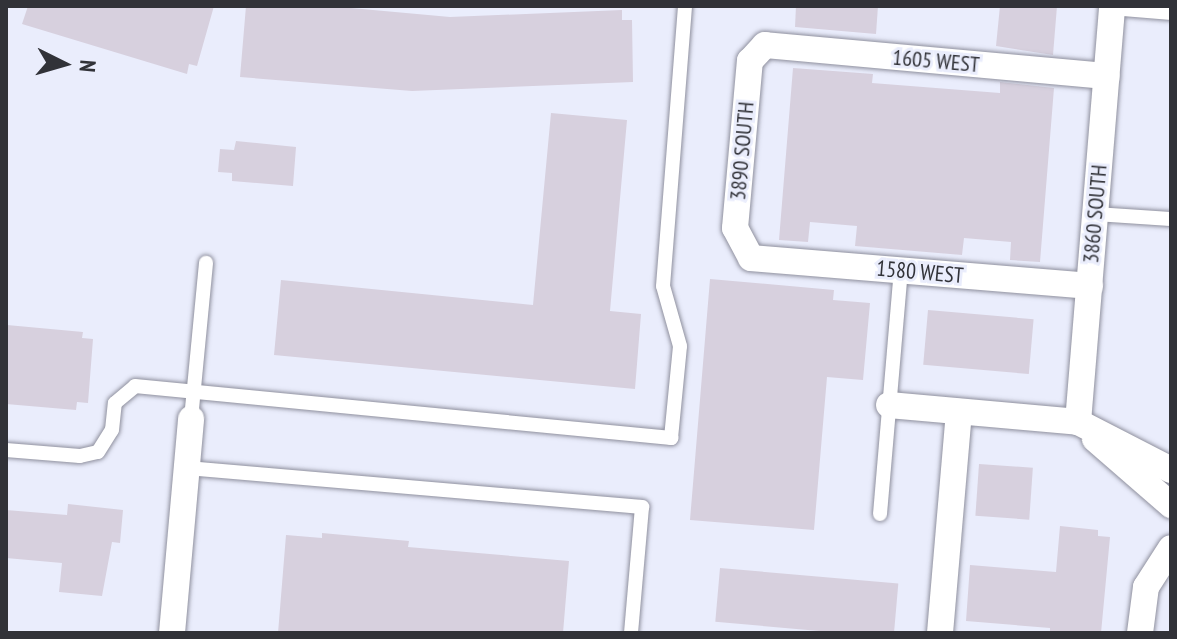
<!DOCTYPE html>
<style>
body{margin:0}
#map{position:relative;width:1177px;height:639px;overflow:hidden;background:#eaedfc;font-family:"PT Sans Narrow",sans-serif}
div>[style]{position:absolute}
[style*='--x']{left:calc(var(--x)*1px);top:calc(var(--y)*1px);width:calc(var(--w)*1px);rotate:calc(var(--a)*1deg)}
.building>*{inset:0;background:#d7d0de;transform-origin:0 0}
.roads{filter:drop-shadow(0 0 2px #8f909e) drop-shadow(0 0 2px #8f909e)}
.lane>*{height:14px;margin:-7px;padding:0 7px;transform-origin:7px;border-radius:7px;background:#fff}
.street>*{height:26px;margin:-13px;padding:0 13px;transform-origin:13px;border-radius:13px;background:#fff}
span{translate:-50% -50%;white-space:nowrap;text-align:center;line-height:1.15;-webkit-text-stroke:6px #eaedfc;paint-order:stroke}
.street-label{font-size:22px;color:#313238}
.frame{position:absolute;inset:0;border:8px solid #313238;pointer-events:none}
.north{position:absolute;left:24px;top:24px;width:80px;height:80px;-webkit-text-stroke:6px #eaedfc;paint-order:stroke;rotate:95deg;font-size:22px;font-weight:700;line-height:32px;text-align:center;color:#313238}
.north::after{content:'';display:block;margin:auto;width:28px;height:36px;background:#313238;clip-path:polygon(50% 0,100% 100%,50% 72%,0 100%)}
</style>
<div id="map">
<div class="building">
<i style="clip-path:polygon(28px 6px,214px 6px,197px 66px,189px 64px,187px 74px,22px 24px)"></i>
<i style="clip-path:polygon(246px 6px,329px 6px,450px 17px,622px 10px,622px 20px,632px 20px,633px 82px,412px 91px,240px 77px)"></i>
<i style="clip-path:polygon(796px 6px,878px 6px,876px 34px,795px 27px)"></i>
<i style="clip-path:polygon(1000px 6px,1057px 6px,1053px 55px,996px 46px)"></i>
<i style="clip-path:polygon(793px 68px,873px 74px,872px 83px,1000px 93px,1000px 82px,1054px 88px,1040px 262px,1010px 260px,1011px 242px,964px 238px,962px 255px,855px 246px,857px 226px,810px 222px,808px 242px,779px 240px)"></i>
<i style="clip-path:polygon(551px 113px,627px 120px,610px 311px,641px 314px,635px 389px,274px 355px,281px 280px,533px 305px)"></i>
<i style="clip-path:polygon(236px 141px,296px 147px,293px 186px,232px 181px,232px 173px,218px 172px,220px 149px,234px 150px)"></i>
<i style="clip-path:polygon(710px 279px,834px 290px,833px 300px,870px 303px,863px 380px,827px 377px,814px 530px,690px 520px)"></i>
<i style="left:928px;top:310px;width:106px;height:55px;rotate:5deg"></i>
<i style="clip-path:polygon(7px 325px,83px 332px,82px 338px,93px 339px,88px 403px,77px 402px,76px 410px,6px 404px)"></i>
<i style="left:979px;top:464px;width:54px;height:52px;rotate:4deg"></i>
<i style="clip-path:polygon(68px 504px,123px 510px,120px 543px,112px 542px,102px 596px,59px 592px,62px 563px,6px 558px,6px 510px,67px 515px)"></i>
<i style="clip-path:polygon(1060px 526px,1098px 530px,1098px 536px,1110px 537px,1101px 633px,1050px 633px,1050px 628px,966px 621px,970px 565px,1056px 572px)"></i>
<i style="clip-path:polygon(322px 533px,409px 541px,408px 547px,569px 561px,563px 633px,278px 633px,286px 535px,322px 538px)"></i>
<i style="left:720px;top:568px;width:179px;height:54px;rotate:5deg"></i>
</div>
<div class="roads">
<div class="lane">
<i style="--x:1112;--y:8;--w:59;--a:4.8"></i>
<i style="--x:1095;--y:214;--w:76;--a:3.8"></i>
<i style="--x:191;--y:419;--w:157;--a:-84.5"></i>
<i style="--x:6;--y:450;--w:74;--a:4.6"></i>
<i style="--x:80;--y:456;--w:18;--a:-13"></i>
<i style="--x:98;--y:452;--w:26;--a:-58"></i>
<i style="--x:112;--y:430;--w:27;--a:-84"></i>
<i style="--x:115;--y:403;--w:26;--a:-40"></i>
<i style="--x:135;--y:386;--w:539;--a:5.54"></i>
<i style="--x:671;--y:438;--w:92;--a:-84.4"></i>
<i style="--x:680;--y:346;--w:62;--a:-105.8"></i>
<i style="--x:663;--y:286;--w:281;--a:-85.5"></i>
<i style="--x:187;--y:468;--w:457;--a:4.9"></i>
<i style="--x:642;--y:507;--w:126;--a:95"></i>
<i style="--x:880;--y:514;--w:245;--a:-85.1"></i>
</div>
<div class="street">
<i style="--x:1090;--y:286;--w:340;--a:-175.3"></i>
<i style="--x:751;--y:258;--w:34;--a:-118"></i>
<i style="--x:735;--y:228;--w:168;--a:-84.9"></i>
<i style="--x:750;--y:61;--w:22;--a:-47"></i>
<i style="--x:765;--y:45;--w:343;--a:5.2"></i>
<i style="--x:889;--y:405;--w:190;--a:5.1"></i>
<i style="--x:1078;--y:422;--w:105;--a:27.3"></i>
<i style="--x:1078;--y:422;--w:417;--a:-85.3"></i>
<i style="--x:1095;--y:439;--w:101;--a:41"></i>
<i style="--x:172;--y:633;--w:215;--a:-84.9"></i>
<i style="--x:940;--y:633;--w:222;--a:-85.1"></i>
<i style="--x:1140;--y:633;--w:46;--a:-82.6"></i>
<i style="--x:1146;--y:587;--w:46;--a:-57.3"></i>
</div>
</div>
<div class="street-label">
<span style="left:936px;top:61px;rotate:5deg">1605 WEST</span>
<span style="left:742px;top:151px;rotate:-85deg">3890 SOUTH</span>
<span style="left:1095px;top:214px;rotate:-85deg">3860 SOUTH</span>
<span style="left:920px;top:272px;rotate:5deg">1580 WEST</span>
</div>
<div class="frame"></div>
<div class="north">N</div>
</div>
